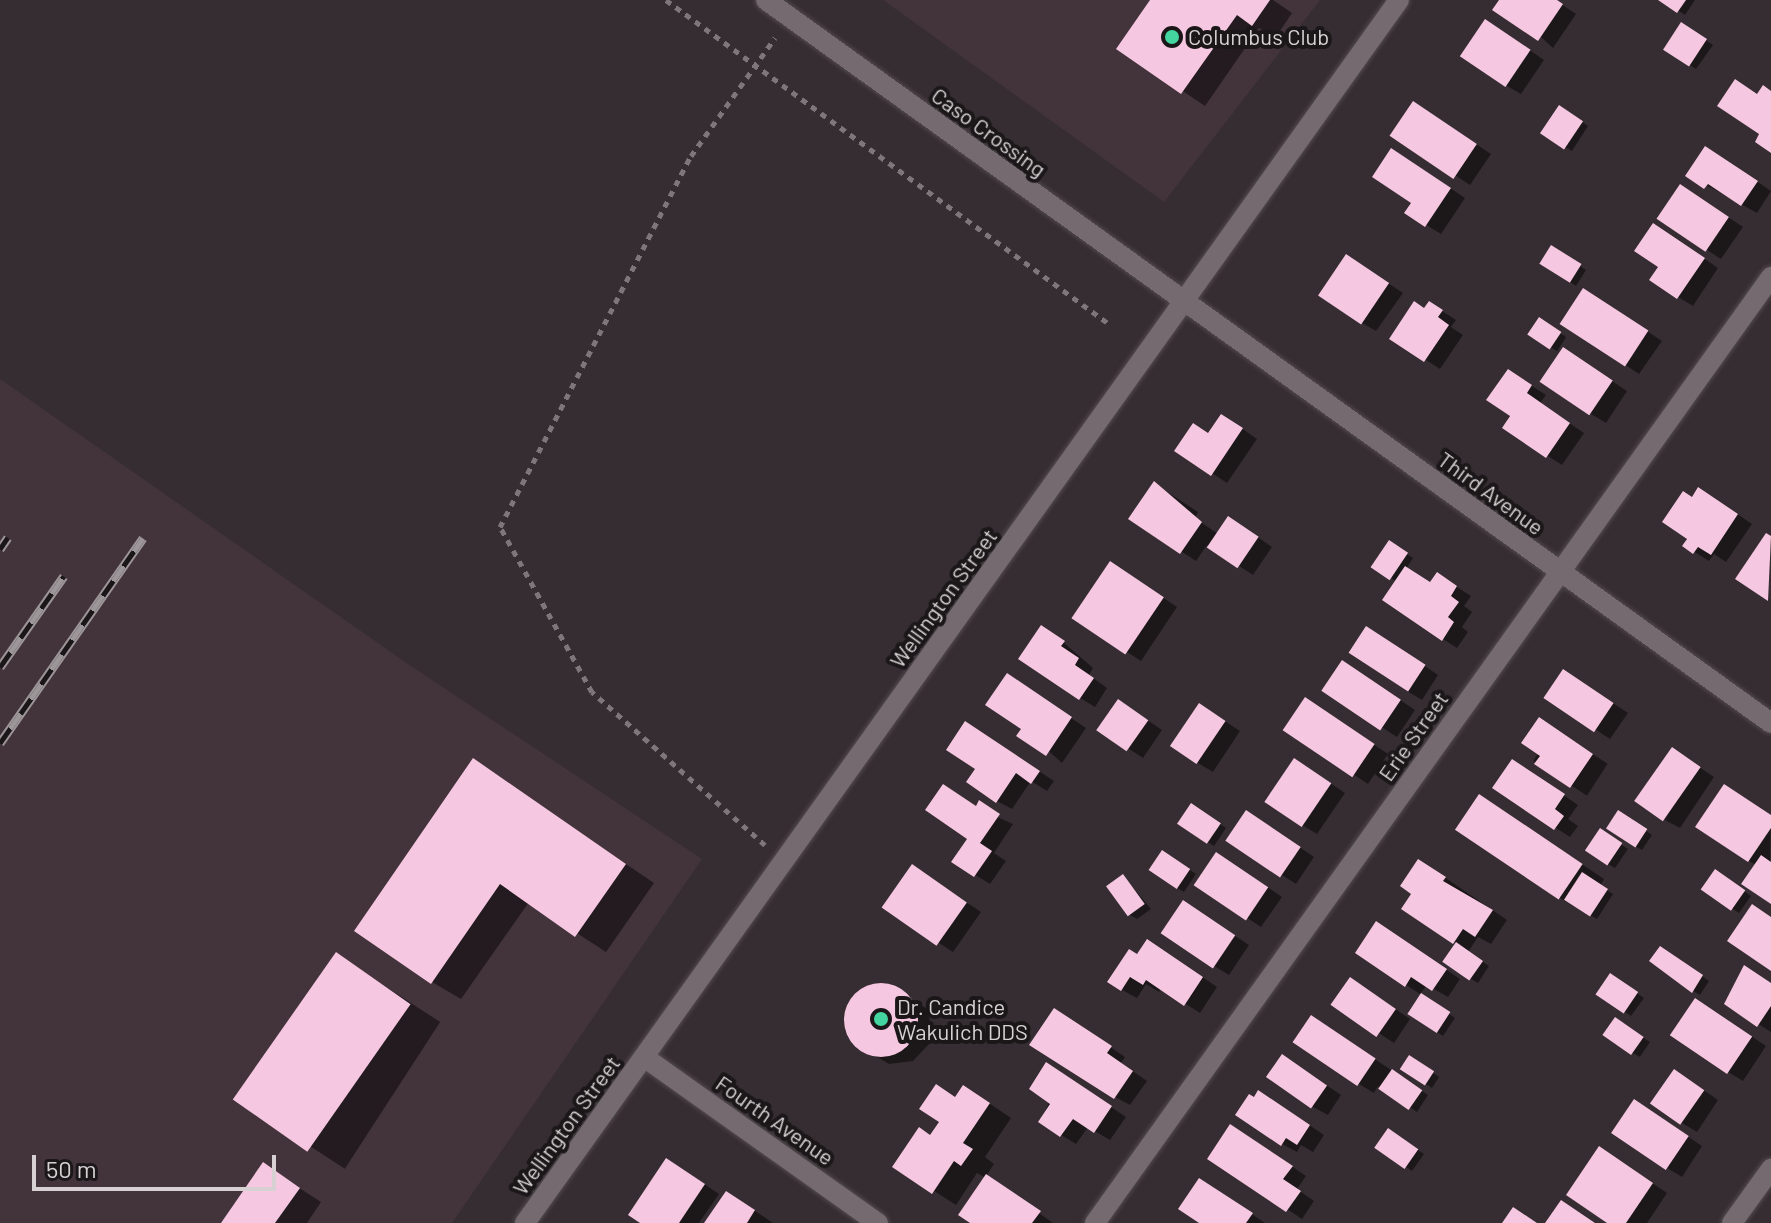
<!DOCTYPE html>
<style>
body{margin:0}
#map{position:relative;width:1771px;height:1223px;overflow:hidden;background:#362d32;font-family:Barlow,sans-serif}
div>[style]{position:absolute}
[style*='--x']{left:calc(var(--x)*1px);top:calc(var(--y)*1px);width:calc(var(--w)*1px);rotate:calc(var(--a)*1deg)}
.built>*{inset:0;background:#43343c}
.shadow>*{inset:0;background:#0007;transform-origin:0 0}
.building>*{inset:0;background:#f5c7e0;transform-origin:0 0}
.round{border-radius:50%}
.path>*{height:5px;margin-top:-2.5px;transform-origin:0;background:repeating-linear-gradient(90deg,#7e767a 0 6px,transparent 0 12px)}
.roads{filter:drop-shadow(0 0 2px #514a4e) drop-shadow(0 0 2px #514a4e)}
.minor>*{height:20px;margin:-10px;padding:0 10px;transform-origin:10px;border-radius:10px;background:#746a6f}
.rail>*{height:9px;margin-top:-4.5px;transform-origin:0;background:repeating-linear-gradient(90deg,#1b1719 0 18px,#9d9699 0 36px);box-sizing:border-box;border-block:2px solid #9d9699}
.dots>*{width:22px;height:22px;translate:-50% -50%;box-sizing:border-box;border:4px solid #1b1719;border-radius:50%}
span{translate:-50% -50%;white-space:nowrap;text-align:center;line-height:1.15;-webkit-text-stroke:8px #1b1719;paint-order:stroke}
.poi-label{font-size:22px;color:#d7d1d4}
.left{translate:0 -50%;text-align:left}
.street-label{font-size:22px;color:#d7d1d4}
.scale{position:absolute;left:32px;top:1155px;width:244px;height:36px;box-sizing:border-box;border:4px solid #d7d1d4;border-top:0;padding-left:10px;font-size:24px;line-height:28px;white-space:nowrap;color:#d7d1d4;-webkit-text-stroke:6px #1b1719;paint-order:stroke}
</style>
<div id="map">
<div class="built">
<i style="clip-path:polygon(883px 0,1320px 0,1164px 202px)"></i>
<i style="clip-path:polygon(0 379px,408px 664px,702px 859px,452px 1223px,0 1223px)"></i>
</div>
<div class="shadow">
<i style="clip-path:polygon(1152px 0,1273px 0,1292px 13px,1276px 37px,1259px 28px,1205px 106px,1119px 48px)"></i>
<i style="clip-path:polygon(1501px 0,1555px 0,1576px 14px,1553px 48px)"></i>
<i style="clip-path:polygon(1662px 0,1695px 0,1685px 15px)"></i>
<i style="clip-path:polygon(1689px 29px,1713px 45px,1696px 69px,1665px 49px)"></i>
<i style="clip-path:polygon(1500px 30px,1544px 60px,1521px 94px,1507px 86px)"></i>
<i style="clip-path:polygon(1567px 111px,1588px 126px,1572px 151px,1565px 147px)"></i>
<i style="clip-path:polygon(1428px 112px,1491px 154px,1470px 185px,1392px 134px)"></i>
<i style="clip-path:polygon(1721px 157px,1771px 191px,1757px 213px,1688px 175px)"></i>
<i style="clip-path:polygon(1407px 159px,1465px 198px,1441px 234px,1407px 213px,1414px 203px)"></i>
<i style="clip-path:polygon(1695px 195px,1743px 227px,1721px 259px,1659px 219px)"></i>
<i style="clip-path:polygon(1668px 234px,1718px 268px,1693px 306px,1678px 297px)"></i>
<i style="clip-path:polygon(1559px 251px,1586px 270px,1576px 286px,1541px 263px)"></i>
<i style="clip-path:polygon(1361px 265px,1403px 293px,1376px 331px,1362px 323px)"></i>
<i style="clip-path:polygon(1599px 299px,1662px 341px,1639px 374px,1562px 323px)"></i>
<i style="clip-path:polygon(1430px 303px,1456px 320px,1451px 327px,1463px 335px,1440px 369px,1392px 338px)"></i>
<i style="left:1539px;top:320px;width:32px;height:17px;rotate:32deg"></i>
<i style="clip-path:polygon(1579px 359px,1627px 391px,1606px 423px,1591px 414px)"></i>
<i style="clip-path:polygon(1523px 380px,1546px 395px,1540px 403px,1584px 433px,1562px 465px,1504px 428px)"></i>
<i style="clip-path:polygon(1237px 425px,1257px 439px,1227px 483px,1177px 450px)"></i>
<i style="clip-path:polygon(1155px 484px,1198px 512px,1195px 518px,1218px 534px,1243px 527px,1272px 547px,1253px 575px,1207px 545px,1196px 561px,1131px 519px)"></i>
<i style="clip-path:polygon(1714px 498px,1752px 524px,1726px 562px,1714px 554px,1709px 561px,1685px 546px,1693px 499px)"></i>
<i style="clip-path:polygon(1767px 535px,1771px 538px,1767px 598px)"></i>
<i style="clip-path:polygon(1390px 543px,1413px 558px,1406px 569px,1431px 584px,1452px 584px,1471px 596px,1464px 606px,1472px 612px,1462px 627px,1468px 632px,1457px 648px,1443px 639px,1397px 582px,1374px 567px)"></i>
<i style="clip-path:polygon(1125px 572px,1177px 607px,1141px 661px,1074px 618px)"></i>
<i style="clip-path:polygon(1056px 636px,1093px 668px,1089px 675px,1107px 688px,1095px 707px,1080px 698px)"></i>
<i style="clip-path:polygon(1382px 637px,1438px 675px,1422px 700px,1407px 691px)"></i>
<i style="clip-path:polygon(1357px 671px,1415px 710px,1397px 737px,1324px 690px)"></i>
<i style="clip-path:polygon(1578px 680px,1628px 713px,1610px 739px,1546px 697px)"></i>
<i style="clip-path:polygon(1022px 685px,1086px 728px,1062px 763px,1023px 728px)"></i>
<i style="clip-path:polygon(1320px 708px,1388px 754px,1368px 784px,1285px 729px)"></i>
<i style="clip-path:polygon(1134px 711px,1162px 730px,1143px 758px,1100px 730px)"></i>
<i style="clip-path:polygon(1214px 714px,1240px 731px,1213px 772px,1198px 763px)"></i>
<i style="left:1554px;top:729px;width:64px;height:38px;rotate:33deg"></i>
<i style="clip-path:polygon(980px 732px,1054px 781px,1047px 791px,1031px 781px,1012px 809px,997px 801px,978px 769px)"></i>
<i style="clip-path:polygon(1687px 759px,1714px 777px,1680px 828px,1665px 820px)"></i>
<i style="clip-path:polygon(474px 761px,654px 883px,606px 952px,529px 902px,461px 999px,432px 982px)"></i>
<i style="clip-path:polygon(1309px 769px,1345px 793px,1317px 834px,1302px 825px)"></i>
<i style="clip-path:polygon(1527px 770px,1578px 805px,1568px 819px,1578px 826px,1570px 837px,1494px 788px)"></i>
<i style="clip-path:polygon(977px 808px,1013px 824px,994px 853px,1006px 861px,990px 884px,954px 862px,970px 838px)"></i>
<i style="clip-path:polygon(1198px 809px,1226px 828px,1214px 846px,1179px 823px)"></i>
<i style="clip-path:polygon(1502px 810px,1604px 879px,1600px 886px,1613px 894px,1597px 919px,1560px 898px)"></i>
<i style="clip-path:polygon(1771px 816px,1770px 860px,1771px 901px,1756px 865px,1749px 861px)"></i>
<i style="clip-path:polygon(1626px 817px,1652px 835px,1642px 850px,1635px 846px)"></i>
<i style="clip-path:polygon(1261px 821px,1314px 857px,1296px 884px,1228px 840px)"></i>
<i style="clip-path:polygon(1607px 835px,1628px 849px,1615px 868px,1608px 864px)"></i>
<i style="clip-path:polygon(1169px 856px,1196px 874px,1184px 892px,1177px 888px)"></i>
<i style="clip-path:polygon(1232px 863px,1282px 897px,1261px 927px,1197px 885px)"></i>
<i style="clip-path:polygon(1434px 870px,1507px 920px,1491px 944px,1478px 937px,1468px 952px,1489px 966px,1478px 983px,1471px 979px,1458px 944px,1404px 908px)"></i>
<i style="clip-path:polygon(927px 876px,981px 912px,953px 952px,885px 908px)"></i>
<i style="clip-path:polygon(1123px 876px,1151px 909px,1137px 919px,1130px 915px)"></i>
<i style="clip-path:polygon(1722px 876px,1751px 896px,1739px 913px,1704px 890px)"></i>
<i style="clip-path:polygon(1199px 912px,1249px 945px,1229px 975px,1214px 966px)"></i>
<i style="clip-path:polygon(1392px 933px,1460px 979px,1448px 997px,1427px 985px,1420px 994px,1406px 985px)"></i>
<i style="clip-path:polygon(1163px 950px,1217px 987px,1200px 1013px,1161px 988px,1159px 992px,1146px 984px,1137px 998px,1122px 990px,1138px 956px)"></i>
<i style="clip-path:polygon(1667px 952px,1709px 981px,1700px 995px,1693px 991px)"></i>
<i style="left:337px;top:955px;width:123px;height:175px;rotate:33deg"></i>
<i style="clip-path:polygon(1618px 980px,1644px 998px,1631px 1016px,1625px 1012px)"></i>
<i style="clip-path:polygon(1771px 984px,1771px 1032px,1727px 1004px)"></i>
<i style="clip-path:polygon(889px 985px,926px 1008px,933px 1031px,930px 1043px,913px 1061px,889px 1064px,852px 1041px,845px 1017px,848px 1006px,865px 988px)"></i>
<i style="clip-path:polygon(1365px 988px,1410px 1019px,1394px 1043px,1334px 1004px)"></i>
<i style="clip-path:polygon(1429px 1000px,1455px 1018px,1443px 1036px,1437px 1032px)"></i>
<i style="clip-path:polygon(1711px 1009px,1766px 1046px,1743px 1081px,1728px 1072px)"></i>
<i style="clip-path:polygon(1069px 1019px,1125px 1057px,1121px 1063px,1147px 1081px,1130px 1105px,1115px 1097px)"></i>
<i style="clip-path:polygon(1622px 1024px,1650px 1042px,1640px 1057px,1633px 1053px)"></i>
<i style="clip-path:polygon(1326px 1026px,1428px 1095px,1417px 1112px,1378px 1086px,1374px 1093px,1359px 1084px)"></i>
<i style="clip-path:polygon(1417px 1062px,1439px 1077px,1432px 1088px,1403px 1068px)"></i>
<i style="clip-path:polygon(1297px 1065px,1341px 1095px,1328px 1115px,1313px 1107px)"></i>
<i style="clip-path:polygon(1062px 1074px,1126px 1117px,1110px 1140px,1088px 1127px,1076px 1144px,1040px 1122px)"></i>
<i style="clip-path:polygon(1689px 1080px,1718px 1100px,1697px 1132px,1682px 1123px)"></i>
<i style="clip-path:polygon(957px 1099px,986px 1101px,1011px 1118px,985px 1157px,994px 1164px,986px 1176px,1053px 1223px,973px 1223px,986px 1178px,977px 1173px,956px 1205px,895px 1166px,931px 1136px)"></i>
<i style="clip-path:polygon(1274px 1101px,1324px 1135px,1313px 1152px,1301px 1145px,1297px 1152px,1282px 1144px)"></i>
<i style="clip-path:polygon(1649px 1111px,1702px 1146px,1682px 1177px,1667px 1168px)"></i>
<i style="clip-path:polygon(1246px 1135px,1306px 1176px,1297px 1189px,1314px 1201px,1302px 1219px,1210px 1158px)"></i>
<i style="clip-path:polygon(1395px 1135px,1424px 1154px,1412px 1171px,1406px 1167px)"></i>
<i style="clip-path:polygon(1615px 1158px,1667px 1193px,1647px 1223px,1611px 1223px)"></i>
<i style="clip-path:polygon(264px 1165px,321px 1202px,307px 1223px,223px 1223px)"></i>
<i style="clip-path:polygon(682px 1169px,719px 1194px,699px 1223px,644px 1223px)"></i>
<i style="clip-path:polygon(1215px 1189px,1265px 1223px,1203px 1223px)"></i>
<i style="clip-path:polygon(742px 1202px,773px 1223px,707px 1223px)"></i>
</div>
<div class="building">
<i style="clip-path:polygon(1150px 0,1270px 0,1252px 26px,1237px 15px,1181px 94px,1116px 49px)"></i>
<i style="clip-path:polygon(1499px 0,1557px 0,1563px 4px,1538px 41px,1492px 10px)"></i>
<i style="clip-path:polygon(1658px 0,1686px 0,1677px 13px)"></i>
<i style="left:1485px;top:19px;width:55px;height:45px;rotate:34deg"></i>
<i style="left:1681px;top:22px;width:31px;height:33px;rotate:33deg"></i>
<i style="clip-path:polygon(1735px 79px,1757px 94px,1763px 85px,1771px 91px,1771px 153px,1755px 142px,1759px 134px,1717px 106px)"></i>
<i style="left:1413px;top:101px;width:77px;height:42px;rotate:34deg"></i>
<i style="left:1559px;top:105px;width:29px;height:34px;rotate:34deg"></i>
<i style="clip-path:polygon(1705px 146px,1758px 181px,1741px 206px,1708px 184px,1704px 189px,1685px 176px)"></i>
<i style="clip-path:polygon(1391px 148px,1451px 188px,1425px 227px,1404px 213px,1411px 203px,1372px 177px)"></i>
<i style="left:1680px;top:184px;width:59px;height:42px;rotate:34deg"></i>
<i style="clip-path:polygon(1653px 223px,1705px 258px,1677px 299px,1649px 280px,1658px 267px,1634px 251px)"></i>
<i style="left:1551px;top:245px;width:36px;height:22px;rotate:32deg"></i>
<i style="left:1346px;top:254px;width:52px;height:50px;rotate:34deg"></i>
<i style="left:1583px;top:288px;width:78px;height:43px;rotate:33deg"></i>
<i style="clip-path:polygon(1414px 301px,1424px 308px,1429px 301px,1443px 310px,1438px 317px,1449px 325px,1424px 362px,1389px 339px)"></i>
<i style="left:1539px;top:317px;width:27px;height:21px;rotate:34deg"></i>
<i style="left:1563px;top:347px;width:60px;height:42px;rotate:34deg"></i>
<i style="clip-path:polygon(1508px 369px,1532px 385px,1527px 393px,1570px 423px,1546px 458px,1502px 428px,1510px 416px,1486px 400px)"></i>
<i style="clip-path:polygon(1221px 414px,1243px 428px,1211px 476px,1174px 451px,1193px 423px,1208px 433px)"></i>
<i style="clip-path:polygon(1154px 481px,1202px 522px,1180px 554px,1128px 519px)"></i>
<i style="clip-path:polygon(1698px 487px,1738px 514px,1711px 555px,1698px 547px,1693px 554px,1682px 546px,1687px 539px,1662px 522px,1683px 491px,1692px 497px)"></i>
<i style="left:1228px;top:516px;width:37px;height:38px;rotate:34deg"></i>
<i style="clip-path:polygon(1766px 533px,1771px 536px,1768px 601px,1735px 579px)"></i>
<i style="left:1389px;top:540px;width:23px;height:33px;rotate:34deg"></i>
<i style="left:1110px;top:561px;width:65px;height:69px;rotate:34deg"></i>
<i style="clip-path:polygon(1405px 566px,1430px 582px,1437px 572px,1457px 586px,1451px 596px,1459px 602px,1448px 617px,1454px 622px,1442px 641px,1382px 600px)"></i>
<i style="clip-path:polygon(1041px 625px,1065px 641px,1061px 646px,1079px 658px,1075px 665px,1094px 678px,1079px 700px,1018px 659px)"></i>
<i style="left:1366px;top:626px;width:71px;height:32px;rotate:33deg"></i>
<i style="left:1342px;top:660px;width:71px;height:37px;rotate:34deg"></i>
<i style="left:1563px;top:669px;width:61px;height:35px;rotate:34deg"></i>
<i style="clip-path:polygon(1007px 673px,1072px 717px,1046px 756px,1016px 736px,1021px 729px,985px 705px)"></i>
<i style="left:1305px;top:697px;width:84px;height:40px;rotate:34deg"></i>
<i style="left:1118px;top:699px;width:37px;height:38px;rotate:35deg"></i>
<i style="left:1199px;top:703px;width:32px;height:52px;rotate:34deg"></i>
<i style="clip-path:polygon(1539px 717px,1593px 754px,1570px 788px,1534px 764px,1540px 756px,1521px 743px)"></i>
<i style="clip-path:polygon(965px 721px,1040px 771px,1031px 784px,1016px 773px,996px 803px,966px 782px,975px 769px,946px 750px)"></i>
<i style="left:1672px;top:747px;width:35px;height:66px;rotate:35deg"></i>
<i style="clip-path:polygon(473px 758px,626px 864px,575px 937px,500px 884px,431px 984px,354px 931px)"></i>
<i style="left:1294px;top:758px;width:45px;height:53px;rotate:34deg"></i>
<i style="clip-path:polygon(1512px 759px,1565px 794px,1555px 809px,1564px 816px,1554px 830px,1492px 788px)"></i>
<i style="clip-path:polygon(943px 784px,976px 806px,979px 800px,1000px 814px,980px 843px,992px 851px,974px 877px,951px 862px,967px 839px,925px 810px)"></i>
<i style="clip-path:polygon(1724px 784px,1771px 815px,1771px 828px,1748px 862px,1695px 827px)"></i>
<i style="left:1479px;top:794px;width:125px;height:43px;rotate:34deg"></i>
<i style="left:1191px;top:803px;width:36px;height:25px;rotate:34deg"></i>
<i style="left:1246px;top:810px;width:66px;height:37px;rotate:34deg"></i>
<i style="left:1618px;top:810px;width:35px;height:22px;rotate:33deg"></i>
<i style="left:1600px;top:828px;width:27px;height:27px;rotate:34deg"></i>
<i style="left:1162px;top:850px;width:34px;height:24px;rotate:34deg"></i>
<i style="left:1216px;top:852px;width:63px;height:40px;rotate:34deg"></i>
<i style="clip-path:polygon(1761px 855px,1771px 862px,1771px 904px,1741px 884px)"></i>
<i style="clip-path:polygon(1418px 859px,1446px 877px,1443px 881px,1493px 910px,1475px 937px,1463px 929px,1453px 944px,1401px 909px,1411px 894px,1400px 886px)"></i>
<i style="left:912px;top:864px;width:67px;height:53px;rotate:35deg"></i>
<i style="left:1715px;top:869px;width:37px;height:25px;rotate:35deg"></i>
<i style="left:1582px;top:872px;width:31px;height:33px;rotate:33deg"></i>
<i style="left:1123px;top:874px;width:37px;height:21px;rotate:54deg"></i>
<i style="left:1183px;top:900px;width:63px;height:40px;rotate:34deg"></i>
<i style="clip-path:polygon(1752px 904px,1771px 917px,1771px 971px,1727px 941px)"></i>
<i style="clip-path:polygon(1376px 921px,1447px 969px,1432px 991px,1411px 977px,1405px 987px,1355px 953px)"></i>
<i style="clip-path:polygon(1147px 939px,1203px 977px,1184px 1006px,1146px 980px,1143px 985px,1130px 977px,1121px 991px,1107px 982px,1129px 949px,1137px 954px)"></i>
<i style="left:1456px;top:942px;width:33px;height:24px;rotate:35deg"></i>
<i style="clip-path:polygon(1660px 946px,1703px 975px,1692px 993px,1649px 961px)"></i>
<i style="left:336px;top:952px;width:91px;height:180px;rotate:35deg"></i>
<i style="clip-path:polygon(1744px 965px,1771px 983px,1771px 1006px,1757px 1027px,1724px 1004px)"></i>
<i style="left:1610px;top:973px;width:34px;height:26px;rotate:34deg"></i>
<i style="left:1350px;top:977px;width:56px;height:34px;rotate:35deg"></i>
<i class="round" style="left:844px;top:983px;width:74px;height:74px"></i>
<i style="left:1421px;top:993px;width:35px;height:25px;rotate:33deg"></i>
<i style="left:1695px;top:998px;width:69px;height:45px;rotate:34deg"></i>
<i style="clip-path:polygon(1054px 1008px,1112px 1046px,1107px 1053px,1133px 1071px,1114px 1099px,1029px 1045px)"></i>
<i style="left:1311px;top:1015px;width:78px;height:33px;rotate:34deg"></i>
<i style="left:1615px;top:1017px;width:35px;height:22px;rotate:35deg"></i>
<i style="left:1282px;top:1054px;width:55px;height:28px;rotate:35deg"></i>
<i style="left:1409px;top:1055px;width:30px;height:17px;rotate:33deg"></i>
<i style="clip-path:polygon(1046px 1062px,1112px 1106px,1094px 1133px,1073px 1119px,1060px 1137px,1038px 1122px,1050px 1104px,1029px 1089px)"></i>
<i style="left:1392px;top:1069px;width:37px;height:24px;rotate:35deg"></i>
<i style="left:1674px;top:1069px;width:37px;height:42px;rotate:35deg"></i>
<i style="clip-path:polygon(936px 1084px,955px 1097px,963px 1085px,990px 1103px,963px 1143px,973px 1149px,961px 1166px,954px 1161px,932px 1194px,892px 1167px,919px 1127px,930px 1135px,939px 1122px,919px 1109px)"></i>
<i style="clip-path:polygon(1258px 1090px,1310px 1125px,1297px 1145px,1286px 1138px,1281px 1146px,1235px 1115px,1249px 1094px,1254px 1097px)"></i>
<i style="left:1634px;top:1099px;width:66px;height:41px;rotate:34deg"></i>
<i style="clip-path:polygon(1230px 1124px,1293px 1166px,1283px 1179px,1301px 1191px,1286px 1212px,1207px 1159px)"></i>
<i style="left:1388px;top:1128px;width:37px;height:24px;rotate:35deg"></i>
<i style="clip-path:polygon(1599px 1146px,1653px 1183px,1626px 1223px,1607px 1223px,1566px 1195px)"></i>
<i style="clip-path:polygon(666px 1158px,705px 1184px,679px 1223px,640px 1223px,628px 1215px)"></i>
<i style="clip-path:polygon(263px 1162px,300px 1188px,275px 1223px,221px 1223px)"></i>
<i style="clip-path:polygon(986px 1174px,1041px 1211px,1032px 1223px,970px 1223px,958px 1215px)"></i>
<i style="clip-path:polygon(1199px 1178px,1253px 1213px,1246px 1223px,1199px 1223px,1178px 1209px)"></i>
<i style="clip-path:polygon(726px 1191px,755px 1210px,747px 1223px,704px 1223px)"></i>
<i style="clip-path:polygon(1561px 1200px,1595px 1223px,1545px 1223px)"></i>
<i style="clip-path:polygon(1513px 1207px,1537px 1223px,1502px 1223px)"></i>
</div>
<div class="path">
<i style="--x:666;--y:0;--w:549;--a:36.18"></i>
<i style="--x:765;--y:845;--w:231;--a:-138.5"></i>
<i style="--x:592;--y:692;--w:189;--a:-119.1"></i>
<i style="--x:500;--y:527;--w:417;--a:-62.8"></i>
<i style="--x:691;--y:156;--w:145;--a:-54.6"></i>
</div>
<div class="roads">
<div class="minor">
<i style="--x:766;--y:0;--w:1238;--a:35.73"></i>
<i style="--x:644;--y:1057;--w:287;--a:35.4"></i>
<i style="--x:525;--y:1223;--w:1503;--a:-54.45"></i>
<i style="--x:1095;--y:1223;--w:1163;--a:-54.45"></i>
<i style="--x:1732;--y:1223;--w:67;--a:-54.2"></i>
</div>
</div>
<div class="rail">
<i style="--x:0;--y:549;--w:14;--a:-56"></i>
<i style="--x:0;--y:667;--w:111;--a:-54.9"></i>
<i style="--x:0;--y:743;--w:250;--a:-55.1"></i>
</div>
<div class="dots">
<i style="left:1172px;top:37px;background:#44d49f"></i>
<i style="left:881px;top:1019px;background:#44d49f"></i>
</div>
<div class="poi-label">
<span class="left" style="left:1188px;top:37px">Columbus Club</span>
<span class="left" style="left:897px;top:1019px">Dr. Candice<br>Wakulich DDS</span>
</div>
<div class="street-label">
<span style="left:989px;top:132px;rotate:36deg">Caso Crossing</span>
<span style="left:1491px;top:493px;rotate:36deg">Third Avenue</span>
<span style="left:943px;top:598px;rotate:-54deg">Wellington Street</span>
<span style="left:1413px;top:736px;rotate:-55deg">Erie Street</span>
<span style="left:775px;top:1120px;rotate:35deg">Fourth Avenue</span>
<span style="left:566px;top:1125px;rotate:-54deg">Wellington Street</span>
</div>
<div class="scale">50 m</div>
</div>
